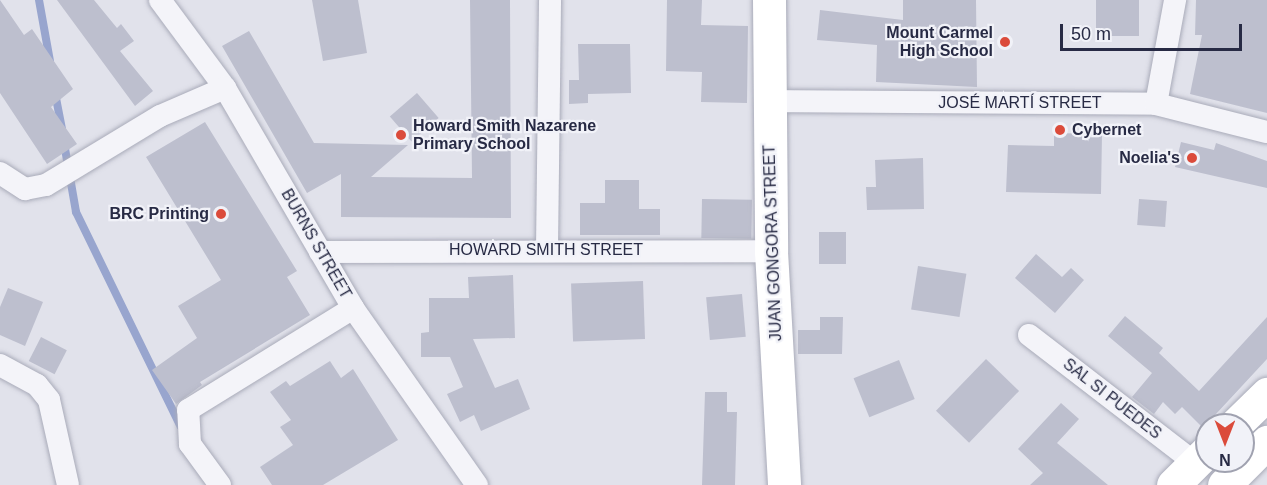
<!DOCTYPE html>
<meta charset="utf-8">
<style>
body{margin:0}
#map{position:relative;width:1267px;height:485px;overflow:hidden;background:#e1e2eb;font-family:Helvetica,sans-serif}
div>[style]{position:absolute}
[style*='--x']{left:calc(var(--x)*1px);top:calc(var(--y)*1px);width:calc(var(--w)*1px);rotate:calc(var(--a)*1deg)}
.stream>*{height:8px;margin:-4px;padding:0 4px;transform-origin:4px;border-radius:4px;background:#98a5ce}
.building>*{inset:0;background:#bdbfce;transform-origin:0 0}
.roads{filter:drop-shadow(0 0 2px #a9abb9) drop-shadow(0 0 2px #a9abb9)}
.street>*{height:22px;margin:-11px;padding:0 11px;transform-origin:11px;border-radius:11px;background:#f4f4f9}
.secondary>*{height:33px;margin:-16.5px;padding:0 16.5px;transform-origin:16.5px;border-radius:16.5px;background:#fff}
.highway>*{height:33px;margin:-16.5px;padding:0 16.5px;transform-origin:16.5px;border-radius:16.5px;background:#fff}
.dots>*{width:16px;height:16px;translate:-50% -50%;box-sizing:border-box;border:3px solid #f1f2f8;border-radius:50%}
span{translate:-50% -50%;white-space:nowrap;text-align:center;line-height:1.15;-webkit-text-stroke:4.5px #f1f2f8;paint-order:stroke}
.poi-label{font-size:16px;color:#272a44;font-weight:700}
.right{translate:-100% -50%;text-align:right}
.left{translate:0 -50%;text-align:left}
.street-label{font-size:16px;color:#272a44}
.north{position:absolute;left:1195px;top:413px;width:60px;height:60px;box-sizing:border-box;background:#f1f2f8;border:2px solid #a0a2b0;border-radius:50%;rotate:180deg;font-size:16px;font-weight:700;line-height:24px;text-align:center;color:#272a44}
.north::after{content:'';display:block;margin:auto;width:21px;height:27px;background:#db4b3b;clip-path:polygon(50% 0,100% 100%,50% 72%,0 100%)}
.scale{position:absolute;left:1060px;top:24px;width:182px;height:27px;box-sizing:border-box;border:3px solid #272a44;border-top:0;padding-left:8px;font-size:18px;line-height:21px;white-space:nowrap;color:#272a44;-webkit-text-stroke:4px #f1f2f8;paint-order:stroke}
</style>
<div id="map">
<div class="stream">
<i style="--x:39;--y:0;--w:62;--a:79.8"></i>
<i style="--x:55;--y:93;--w:37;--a:79"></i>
<i style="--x:64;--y:143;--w:70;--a:80.1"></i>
<i style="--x:76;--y:212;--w:239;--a:64"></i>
</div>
<div class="building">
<i style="clip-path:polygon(0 0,24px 35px,32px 29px,73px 89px,51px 107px,77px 144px,47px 164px,0 93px)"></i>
<i style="clip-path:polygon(57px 0,94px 0,117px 28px,121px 24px,134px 41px,120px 51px,153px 91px,135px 106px)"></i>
<i style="clip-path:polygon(312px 0,358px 0,367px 53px,323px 61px)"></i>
<i style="clip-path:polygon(470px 0,510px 0,511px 218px,341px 217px,341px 174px,307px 193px,222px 46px,249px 31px,314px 143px,408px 145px,371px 177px,472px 178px)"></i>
<i style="clip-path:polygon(667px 0,702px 0,701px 25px,748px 26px,747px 103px,701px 102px,702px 72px,666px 71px)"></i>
<i style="clip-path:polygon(903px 0,976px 0,977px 87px,876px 82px,877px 45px,817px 40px,820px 10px,903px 20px)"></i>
<i style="left:1096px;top:0;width:43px;height:36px"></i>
<i style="clip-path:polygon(1196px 0,1267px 0,1267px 113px,1190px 94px,1202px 35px,1195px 35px)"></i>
<i style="clip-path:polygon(578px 44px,630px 44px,631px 93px,588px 94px,588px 103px,569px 104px,569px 80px,579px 80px)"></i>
<i style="left:417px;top:93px;width:33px;height:36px;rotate:49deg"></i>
<i style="clip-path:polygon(205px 122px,297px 271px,287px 277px,310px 315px,200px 382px,202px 385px,176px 404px,152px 370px,197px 338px,178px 306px,221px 280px,146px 157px)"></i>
<i style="clip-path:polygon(1054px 133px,1102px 134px,1101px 194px,1006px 192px,1008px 145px,1054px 146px)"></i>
<i style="clip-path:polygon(1181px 142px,1214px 150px,1216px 143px,1267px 161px,1267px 188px,1175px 167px)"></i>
<i style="clip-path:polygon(923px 158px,924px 209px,867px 210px,866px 187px,876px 187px,875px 160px)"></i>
<i style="clip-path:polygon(605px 180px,639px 180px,639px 209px,660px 209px,660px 235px,580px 235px,580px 203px,605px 203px)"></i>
<i style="left:702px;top:199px;width:50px;height:39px;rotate:1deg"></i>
<i style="left:1139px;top:199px;width:28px;height:26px;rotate:4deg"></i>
<i style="left:819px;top:232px;width:27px;height:32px"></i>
<i style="clip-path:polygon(1036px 254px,1062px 277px,1071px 268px,1084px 280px,1055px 313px,1015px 278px)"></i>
<i style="left:918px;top:266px;width:49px;height:44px;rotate:9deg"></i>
<i style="clip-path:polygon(513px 275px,515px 338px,473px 339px,495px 388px,518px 379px,530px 409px,481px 431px,474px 415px,460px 422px,447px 394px,463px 387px,450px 357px,421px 357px,421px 333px,429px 332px,429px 298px,469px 298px,468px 277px)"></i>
<i style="left:643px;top:281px;width:58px;height:72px;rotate:88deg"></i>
<i style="clip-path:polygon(8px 288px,43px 302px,25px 346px,0 335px,0 307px)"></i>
<i style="left:742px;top:294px;width:43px;height:36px;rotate:85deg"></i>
<i style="clip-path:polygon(1125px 316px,1163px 348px,1159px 353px,1199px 391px,1267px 317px,1267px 359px,1203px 428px,1182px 407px,1175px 414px,1163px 402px,1154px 414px,1132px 397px,1152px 373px,1108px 336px)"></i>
<i style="clip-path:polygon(820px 317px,843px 317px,842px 354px,798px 354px,798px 330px,820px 330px)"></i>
<i style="left:41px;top:337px;width:29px;height:27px;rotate:27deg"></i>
<i style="left:986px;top:359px;width:46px;height:72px;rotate:44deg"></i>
<i style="left:899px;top:360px;width:42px;height:49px;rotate:68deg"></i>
<i style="clip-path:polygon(330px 361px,341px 378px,353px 369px,398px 440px,323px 485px,272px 485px,260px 467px,293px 445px,280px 427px,291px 420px,270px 392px,286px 381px,290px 386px)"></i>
<i style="clip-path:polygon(705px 392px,727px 392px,727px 412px,737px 412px,735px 485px,702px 485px)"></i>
<i style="clip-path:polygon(1061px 403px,1079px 419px,1057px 443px,1108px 485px,1030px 485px,1043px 473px,1018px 449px)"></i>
</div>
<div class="roads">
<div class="street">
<i style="--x:160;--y:0;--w:109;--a:53.5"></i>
<i style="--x:225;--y:88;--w:255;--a:59.8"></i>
<i style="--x:353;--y:308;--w:216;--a:55"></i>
<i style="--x:769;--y:101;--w:387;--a:0.4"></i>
<i style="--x:1156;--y:104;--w:114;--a:14.2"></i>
<i style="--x:1156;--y:104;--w:106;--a:-79.6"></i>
<i style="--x:0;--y:173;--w:30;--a:33"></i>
<i style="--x:25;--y:189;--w:21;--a:-11"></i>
<i style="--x:46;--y:185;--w:133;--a:-31.2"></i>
<i style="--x:160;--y:116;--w:71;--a:-23.3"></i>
<i style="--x:547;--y:249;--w:249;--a:-89.3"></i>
<i style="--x:320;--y:252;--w:451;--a:-0.1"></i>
<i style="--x:1029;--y:335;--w:210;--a:37.6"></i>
<i style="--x:0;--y:365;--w:42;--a:28.4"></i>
<i style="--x:37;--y:385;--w:19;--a:51"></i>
<i style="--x:49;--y:400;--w:87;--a:77.4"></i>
<i style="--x:220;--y:485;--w:51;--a:-126.2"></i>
<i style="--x:190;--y:444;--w:34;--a:-93"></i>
<i style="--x:188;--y:410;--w:194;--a:-31.7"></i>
</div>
<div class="secondary">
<i style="--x:769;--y:0;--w:251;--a:89.5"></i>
<i style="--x:771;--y:251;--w:234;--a:86.8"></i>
</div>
<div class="highway">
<i style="--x:1235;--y:425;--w:45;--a:-44.1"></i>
<i style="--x:1173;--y:485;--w:48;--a:-45"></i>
<i style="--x:1224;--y:485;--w:61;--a:-45"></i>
</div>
</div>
<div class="dots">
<i style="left:1005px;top:42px;background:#db4b3b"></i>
<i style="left:1060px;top:130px;background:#db4b3b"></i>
<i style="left:401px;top:135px;background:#db4b3b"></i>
<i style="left:1192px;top:158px;background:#db4b3b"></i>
<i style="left:221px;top:214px;background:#db4b3b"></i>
</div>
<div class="poi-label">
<span class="right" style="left:993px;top:42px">Mount Carmel<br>High School</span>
<span class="left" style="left:413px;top:135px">Howard Smith Nazarene<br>Primary School</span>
<span class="left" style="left:1072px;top:130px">Cybernet</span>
<span class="right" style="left:1180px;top:158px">Noelia's</span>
<span class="right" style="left:209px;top:214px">BRC Printing</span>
</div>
<div class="street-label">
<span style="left:1020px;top:103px">JOSÉ MARTÍ STREET</span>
<span style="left:773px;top:243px;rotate:-92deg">JUAN GONGORA STREET</span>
<span style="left:316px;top:244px;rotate:60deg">BURNS STREET</span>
<span style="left:546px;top:250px">HOWARD SMITH STREET</span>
<span style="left:1112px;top:399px;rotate:38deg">SAL SI PUEDES</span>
</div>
<div class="north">N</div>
<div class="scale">50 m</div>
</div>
